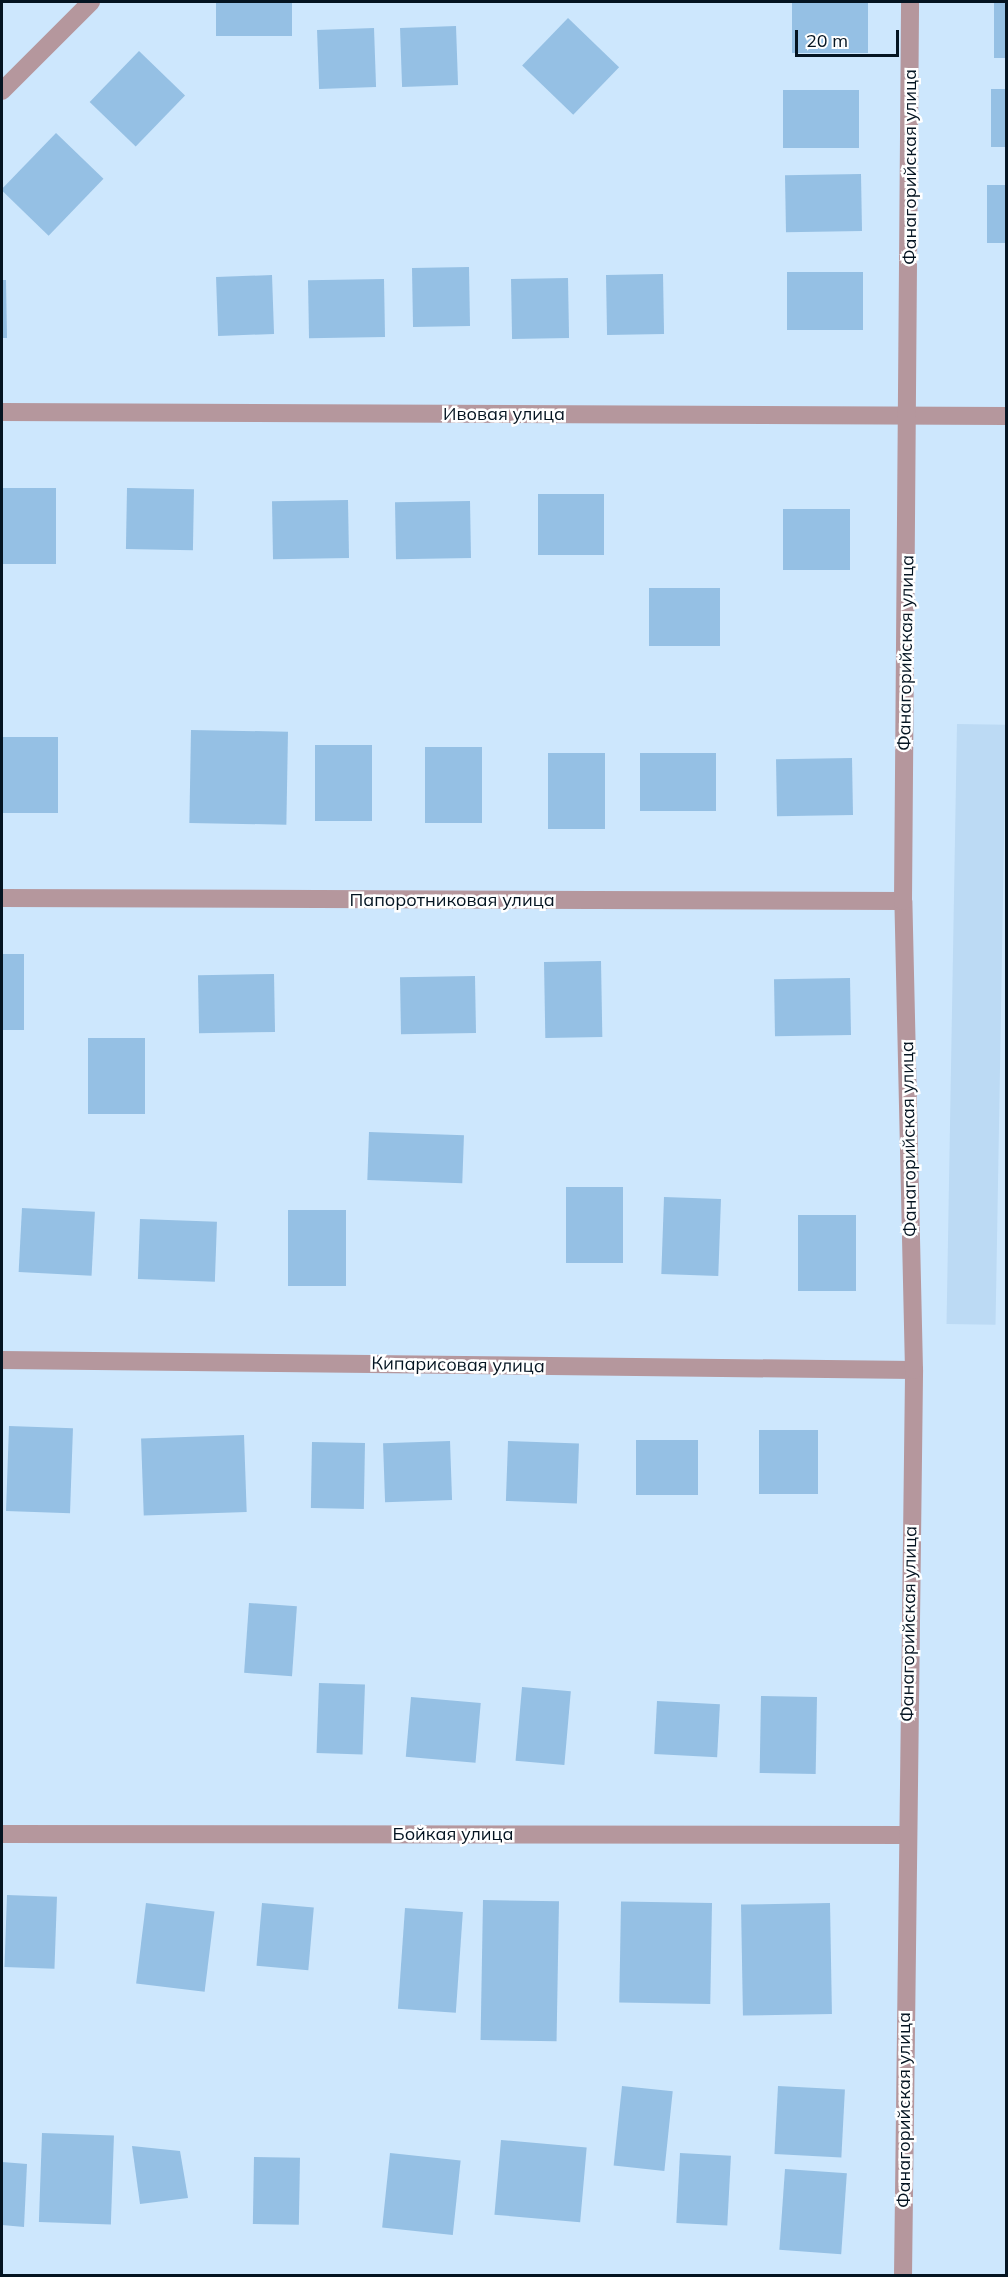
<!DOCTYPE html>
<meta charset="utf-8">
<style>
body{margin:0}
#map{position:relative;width:1008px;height:2277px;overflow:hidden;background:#cde7fd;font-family:Mulish,sans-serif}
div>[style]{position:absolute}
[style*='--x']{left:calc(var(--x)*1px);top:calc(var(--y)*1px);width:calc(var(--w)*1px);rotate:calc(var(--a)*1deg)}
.built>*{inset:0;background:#bcdaf4;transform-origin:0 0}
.building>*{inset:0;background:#95c0e4;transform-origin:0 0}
.street>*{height:18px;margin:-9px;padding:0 9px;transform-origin:9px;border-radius:9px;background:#b5979d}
span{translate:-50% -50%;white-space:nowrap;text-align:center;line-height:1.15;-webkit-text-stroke:5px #fff;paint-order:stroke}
.street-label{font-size:18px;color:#041421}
.frame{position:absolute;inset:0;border:3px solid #041421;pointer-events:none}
.scale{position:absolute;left:795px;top:30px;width:104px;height:27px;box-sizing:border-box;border:3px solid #041421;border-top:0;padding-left:8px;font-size:18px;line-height:21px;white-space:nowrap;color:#041421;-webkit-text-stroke:4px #fff;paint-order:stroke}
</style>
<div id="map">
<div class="built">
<i style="left:957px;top:724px;width:49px;height:600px;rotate:1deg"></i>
</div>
<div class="building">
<i style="left:216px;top:2px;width:76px;height:34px"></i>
<i style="left:792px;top:2px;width:76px;height:51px"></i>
<i style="left:994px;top:2px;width:12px;height:56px"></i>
<i style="left:568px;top:18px;width:71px;height:66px;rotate:44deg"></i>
<i style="left:456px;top:26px;width:59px;height:56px;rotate:88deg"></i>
<i style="left:374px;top:28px;width:59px;height:57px;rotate:88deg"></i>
<i style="left:139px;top:51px;width:64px;height:71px;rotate:44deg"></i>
<i style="left:1006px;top:89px;width:58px;height:15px;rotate:90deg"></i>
<i style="left:859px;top:90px;width:58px;height:76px;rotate:90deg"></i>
<i style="left:56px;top:133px;width:66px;height:79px;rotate:44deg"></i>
<i style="left:861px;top:174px;width:57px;height:76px;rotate:89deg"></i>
<i style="left:1006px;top:185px;width:58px;height:19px;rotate:90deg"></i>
<i style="left:469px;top:267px;width:59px;height:57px;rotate:89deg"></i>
<i style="left:863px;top:272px;width:58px;height:76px;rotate:90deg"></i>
<i style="left:663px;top:274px;width:60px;height:57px;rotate:89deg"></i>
<i style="left:272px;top:275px;width:59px;height:56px;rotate:88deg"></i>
<i style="left:568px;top:278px;width:60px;height:57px;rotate:89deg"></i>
<i style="left:384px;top:279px;width:58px;height:76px;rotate:89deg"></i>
<i style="clip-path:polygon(2px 280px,6px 280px,7px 338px,2px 338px)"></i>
<i style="left:2px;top:488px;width:54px;height:76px"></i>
<i style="left:127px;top:488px;width:67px;height:61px;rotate:1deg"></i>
<i style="left:538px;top:494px;width:66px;height:61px"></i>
<i style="left:348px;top:500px;width:58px;height:76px;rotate:89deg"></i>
<i style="left:470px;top:501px;width:57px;height:75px;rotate:89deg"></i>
<i style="left:783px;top:509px;width:67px;height:61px"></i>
<i style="left:720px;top:588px;width:58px;height:71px;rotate:90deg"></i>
<i style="left:191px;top:730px;width:97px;height:93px;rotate:1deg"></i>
<i style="left:2px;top:737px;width:56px;height:76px"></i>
<i style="left:315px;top:745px;width:57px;height:76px"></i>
<i style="left:425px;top:747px;width:57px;height:76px"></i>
<i style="left:548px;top:753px;width:57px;height:76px"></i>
<i style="left:716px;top:753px;width:58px;height:76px;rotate:90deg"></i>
<i style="left:852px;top:758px;width:57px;height:76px;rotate:89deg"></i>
<i style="left:2px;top:954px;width:22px;height:76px"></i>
<i style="left:601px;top:961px;width:76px;height:57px;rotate:89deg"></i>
<i style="left:274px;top:974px;width:58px;height:76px;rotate:89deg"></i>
<i style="left:475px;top:976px;width:57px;height:75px;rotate:89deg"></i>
<i style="left:850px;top:978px;width:57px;height:76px;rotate:89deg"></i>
<i style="left:88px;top:1038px;width:57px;height:76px"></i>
<i style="left:369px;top:1132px;width:95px;height:48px;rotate:2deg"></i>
<i style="left:566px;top:1187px;width:57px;height:76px"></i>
<i style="left:664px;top:1197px;width:57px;height:77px;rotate:2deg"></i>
<i style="left:22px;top:1208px;width:73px;height:64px;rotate:3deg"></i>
<i style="left:346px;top:1210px;width:76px;height:58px;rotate:90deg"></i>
<i style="left:798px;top:1215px;width:58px;height:76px"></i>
<i style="left:140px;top:1219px;width:77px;height:60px;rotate:2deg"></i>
<i style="left:9px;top:1426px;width:64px;height:85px;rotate:2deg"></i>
<i style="left:759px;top:1430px;width:59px;height:64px"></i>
<i style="left:244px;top:1435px;width:77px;height:103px;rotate:88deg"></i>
<i style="left:698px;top:1440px;width:55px;height:62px;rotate:90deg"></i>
<i style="left:450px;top:1441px;width:59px;height:67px;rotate:88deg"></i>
<i style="left:508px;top:1441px;width:71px;height:60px;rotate:2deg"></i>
<i style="left:312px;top:1442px;width:53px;height:66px;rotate:1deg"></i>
<i style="left:249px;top:1603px;width:48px;height:70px;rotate:4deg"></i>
<i style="left:319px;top:1683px;width:46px;height:70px;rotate:2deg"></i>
<i style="left:522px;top:1687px;width:49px;height:74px;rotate:5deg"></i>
<i style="left:761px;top:1696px;width:56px;height:77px;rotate:1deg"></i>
<i style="left:411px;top:1697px;width:70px;height:60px;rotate:5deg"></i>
<i style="left:657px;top:1701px;width:63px;height:53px;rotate:3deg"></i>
<i style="left:7px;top:1895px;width:50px;height:72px;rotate:2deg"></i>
<i style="left:483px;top:1900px;width:76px;height:140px;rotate:1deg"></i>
<i style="left:146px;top:1903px;width:69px;height:81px;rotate:7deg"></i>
<i style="left:262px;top:1903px;width:52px;height:63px;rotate:5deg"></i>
<i style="left:712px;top:1903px;width:101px;height:91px;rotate:91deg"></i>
<i style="left:830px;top:1903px;width:111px;height:89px;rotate:89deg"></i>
<i style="left:405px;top:1908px;width:58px;height:101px;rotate:4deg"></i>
<i style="left:622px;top:2086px;width:51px;height:80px;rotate:6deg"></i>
<i style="left:778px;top:2086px;width:67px;height:68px;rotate:3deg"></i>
<i style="left:42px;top:2133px;width:72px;height:89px;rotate:2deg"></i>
<i style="left:501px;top:2140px;width:86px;height:75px;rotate:5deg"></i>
<i style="clip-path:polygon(132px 2146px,180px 2151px,188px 2198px,140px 2204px)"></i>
<i style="left:390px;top:2153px;width:71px;height:75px;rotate:6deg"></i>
<i style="left:680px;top:2153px;width:51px;height:70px;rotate:3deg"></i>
<i style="left:254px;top:2157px;width:46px;height:67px;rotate:1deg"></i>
<i style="clip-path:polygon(2px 2162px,27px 2164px,24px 2227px,2px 2225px)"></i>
<i style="left:785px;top:2169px;width:62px;height:81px;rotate:4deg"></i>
</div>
<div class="street">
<i style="--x:2;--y:91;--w:126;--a:-45"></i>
<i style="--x:2;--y:412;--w:1004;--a:0.23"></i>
<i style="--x:2;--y:898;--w:901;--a:0.19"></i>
<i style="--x:2;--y:1360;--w:912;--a:0.63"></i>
<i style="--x:2;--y:1834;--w:903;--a:0.06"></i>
<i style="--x:903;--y:2276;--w:906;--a:-89.3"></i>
<i style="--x:914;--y:1370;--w:469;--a:-91.3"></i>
<i style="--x:903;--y:901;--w:899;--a:-89.55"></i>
</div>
<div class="street-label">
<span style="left:910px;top:167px;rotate:-90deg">Фанагорийская улица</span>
<span style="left:504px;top:414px">Ивовая улица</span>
<span style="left:906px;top:653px;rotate:-89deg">Фанагорийская улица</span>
<span style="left:452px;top:900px">Папоротниковая улица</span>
<span style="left:909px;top:1139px;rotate:-91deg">Фанагорийская улица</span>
<span style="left:458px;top:1365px;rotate:1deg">Кипарисовая улица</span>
<span style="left:909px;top:1624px;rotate:-89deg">Фанагорийская улица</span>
<span style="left:453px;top:1834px">Бойкая улица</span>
<span style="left:904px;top:2110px;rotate:-90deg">Фанагорийская улица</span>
</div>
<div class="frame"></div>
<div class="scale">20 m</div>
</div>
